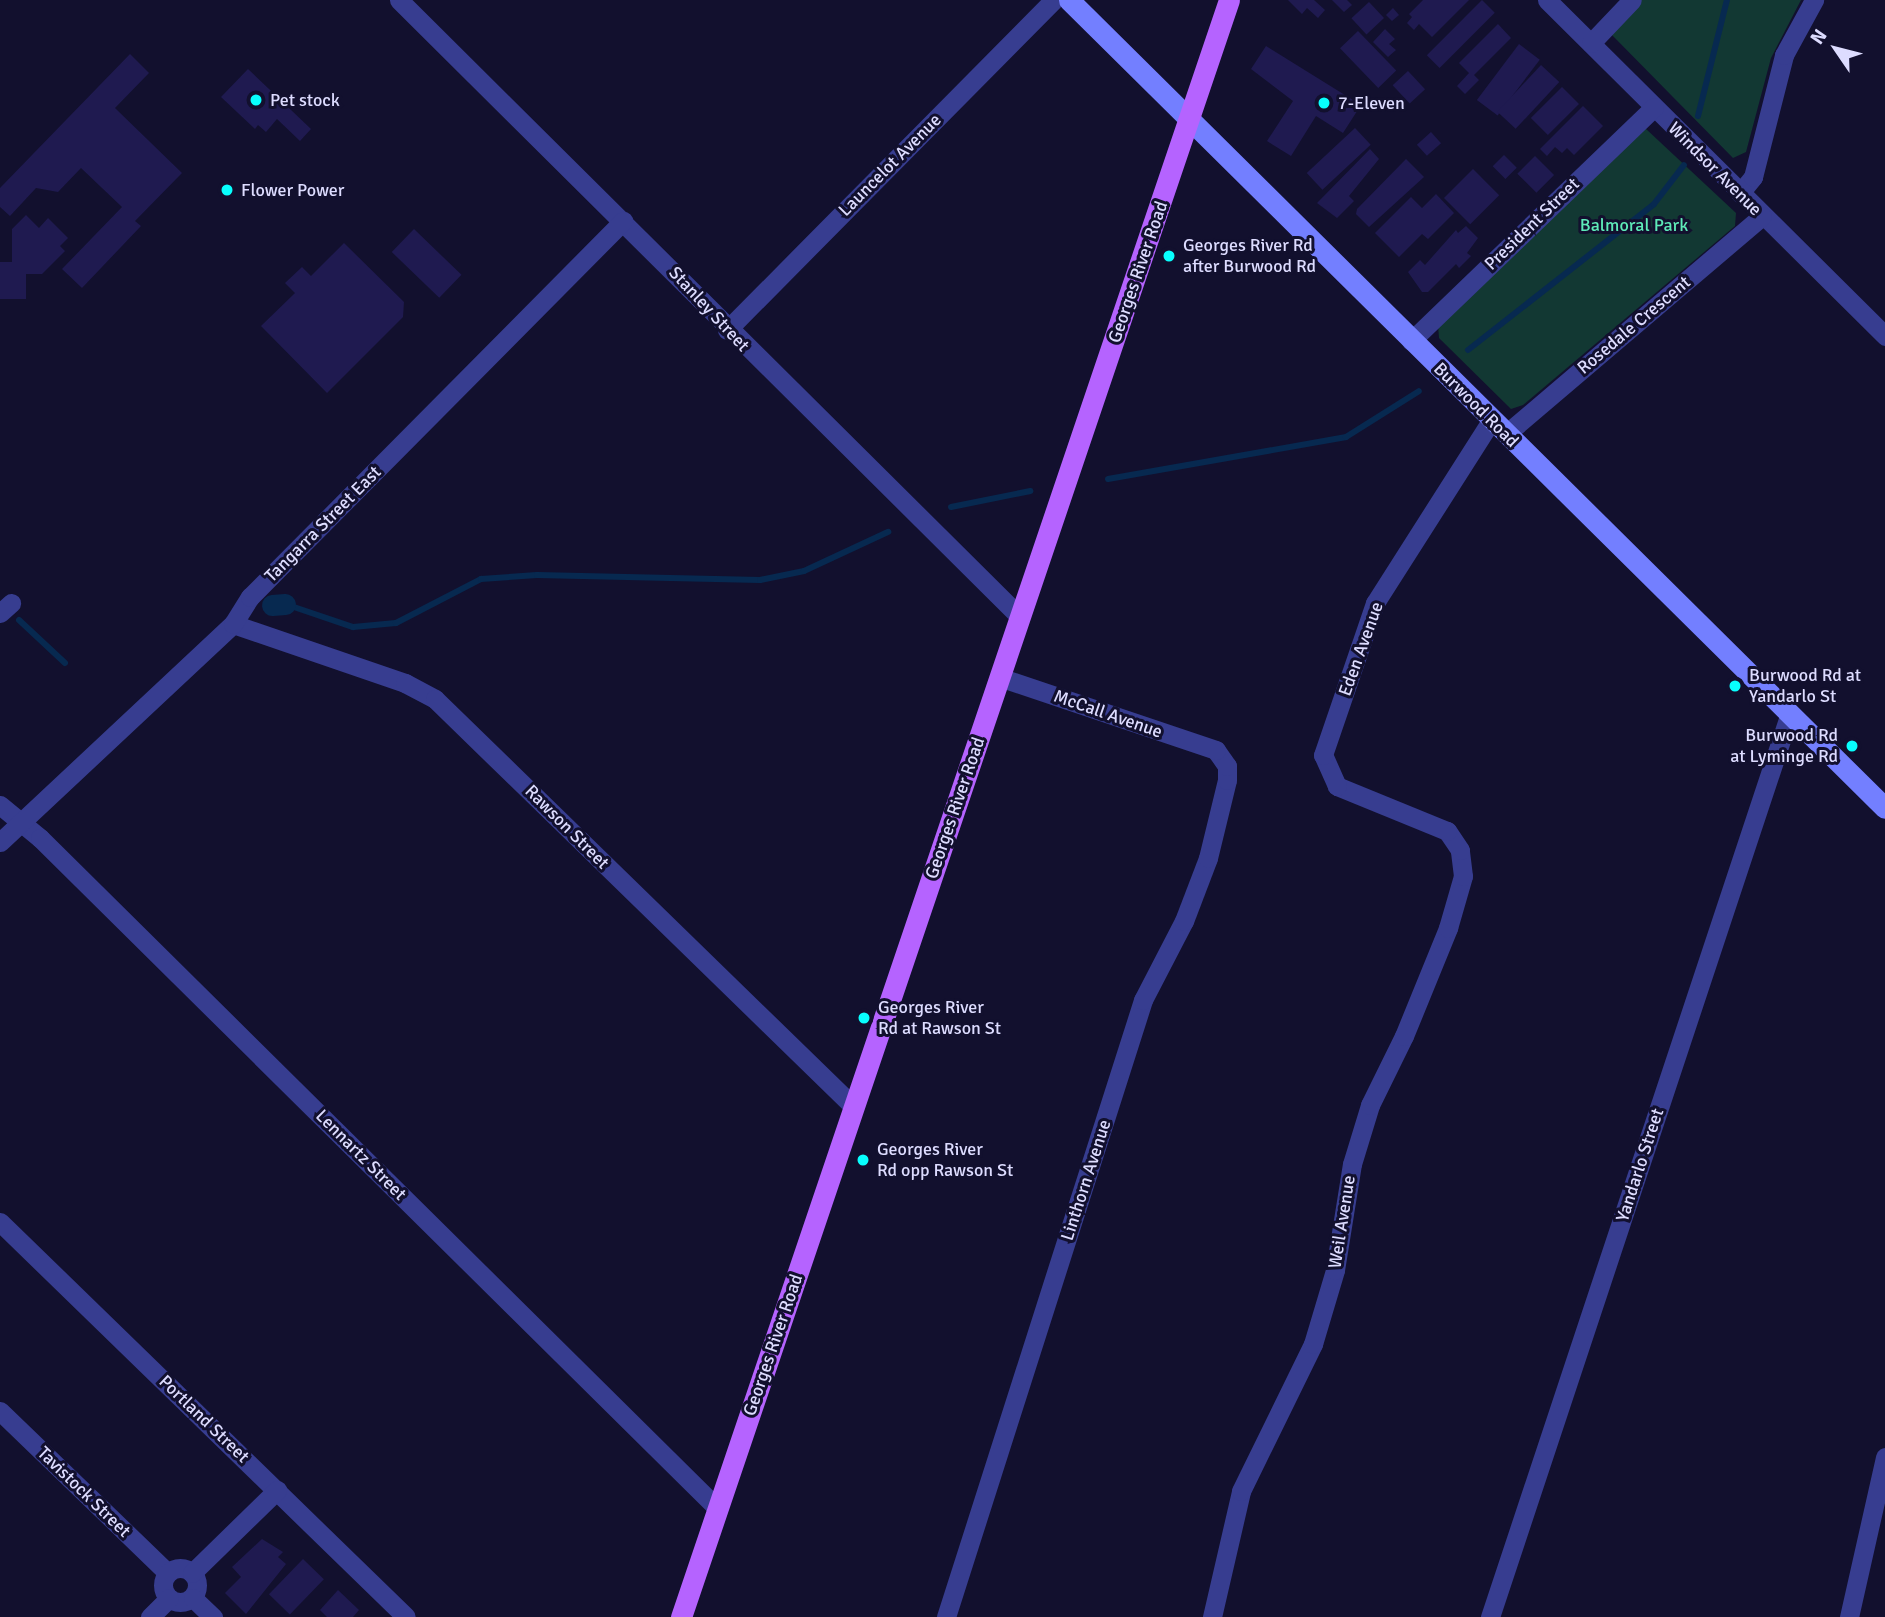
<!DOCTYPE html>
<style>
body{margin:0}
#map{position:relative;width:1885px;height:1617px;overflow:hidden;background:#12102e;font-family:Signika,sans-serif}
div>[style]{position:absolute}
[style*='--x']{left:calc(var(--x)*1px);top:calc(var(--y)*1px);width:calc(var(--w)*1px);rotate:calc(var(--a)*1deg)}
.green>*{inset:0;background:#123833}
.stream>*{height:6px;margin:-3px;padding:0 3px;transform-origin:3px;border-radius:3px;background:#072950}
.canal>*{height:21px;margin:-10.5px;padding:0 10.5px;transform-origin:10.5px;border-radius:10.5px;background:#072950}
.building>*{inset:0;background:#1f1a50;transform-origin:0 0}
.street>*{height:19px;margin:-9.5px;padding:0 9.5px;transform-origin:9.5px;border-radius:9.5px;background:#373d90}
.street>.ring{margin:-9.5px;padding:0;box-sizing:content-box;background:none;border:19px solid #373d90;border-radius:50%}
.secondary>*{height:21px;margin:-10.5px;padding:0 10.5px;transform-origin:10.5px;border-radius:10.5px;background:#737fff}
.primary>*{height:21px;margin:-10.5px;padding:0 10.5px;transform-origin:10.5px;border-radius:10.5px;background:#b563ff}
.dots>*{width:19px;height:19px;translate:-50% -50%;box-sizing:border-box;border:4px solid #12102e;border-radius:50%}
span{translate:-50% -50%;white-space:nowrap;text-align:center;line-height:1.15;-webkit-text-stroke:6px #12102e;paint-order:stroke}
.poi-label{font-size:18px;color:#dddcff}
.left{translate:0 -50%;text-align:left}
.right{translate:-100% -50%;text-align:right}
.street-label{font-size:18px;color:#dddcff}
.park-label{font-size:18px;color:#5eeab8}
.north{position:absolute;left:1801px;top:14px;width:70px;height:70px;-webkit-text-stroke:5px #12102e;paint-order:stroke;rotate:305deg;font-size:19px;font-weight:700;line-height:28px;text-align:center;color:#dddcff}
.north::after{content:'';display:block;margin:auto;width:24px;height:32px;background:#dddcff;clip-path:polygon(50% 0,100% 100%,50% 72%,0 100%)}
</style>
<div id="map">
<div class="green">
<i style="clip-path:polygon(1640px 0,1801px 0,1771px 58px,1746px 152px,1733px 158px,1609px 32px)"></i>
<i style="clip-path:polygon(1645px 128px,1736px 213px,1735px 226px,1523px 405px,1511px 409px,1439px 338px,1438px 325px)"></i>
</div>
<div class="stream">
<i style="--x:1698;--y:116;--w:120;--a:-76"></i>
<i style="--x:1468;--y:350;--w:236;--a:-38.1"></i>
<i style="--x:1654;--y:204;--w:49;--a:-52.4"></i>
<i style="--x:1108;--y:479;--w:242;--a:-10"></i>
<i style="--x:1346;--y:437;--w:86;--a:-32.2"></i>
<i style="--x:951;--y:507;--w:81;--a:-11.4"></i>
<i style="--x:285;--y:604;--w:72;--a:18.7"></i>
<i style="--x:353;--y:627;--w:43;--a:-5.3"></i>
<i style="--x:396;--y:623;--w:96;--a:-27.4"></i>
<i style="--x:481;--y:579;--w:56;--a:-4.1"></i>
<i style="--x:537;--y:575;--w:223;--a:1.3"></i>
<i style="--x:760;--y:580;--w:45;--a:-11.6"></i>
<i style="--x:804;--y:571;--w:93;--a:-24.9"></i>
<i style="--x:19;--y:620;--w:63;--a:43.1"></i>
</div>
<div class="canal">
<i style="--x:272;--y:605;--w:13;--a:-4"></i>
</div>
<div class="building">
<i style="clip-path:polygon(1288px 0,1314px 0,1325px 10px,1318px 18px,1307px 8px,1302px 14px)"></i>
<i style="clip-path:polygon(1332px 0,1347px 0,1352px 5px,1344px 12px)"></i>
<i style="clip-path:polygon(1423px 0,1469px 0,1432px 37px,1419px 24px,1414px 30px,1407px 23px,1412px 17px,1409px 14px)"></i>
<i style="left:1482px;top:0;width:18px;height:78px;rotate:45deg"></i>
<i style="left:1369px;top:2px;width:22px;height:24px;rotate:47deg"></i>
<i style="clip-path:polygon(1393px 8px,1399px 15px,1392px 21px,1386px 15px)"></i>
<i style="clip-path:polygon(1498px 24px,1511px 38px,1474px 75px,1479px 80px,1465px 94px,1457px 86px,1469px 73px,1459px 63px)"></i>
<i style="clip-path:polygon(1385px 29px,1395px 39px,1389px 44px,1396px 50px,1388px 57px,1373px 42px)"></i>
<i style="left:1358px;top:31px;width:55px;height:25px;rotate:46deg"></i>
<i style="left:1519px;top:44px;width:26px;height:70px;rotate:37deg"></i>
<i style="clip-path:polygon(1266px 46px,1361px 105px,1343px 133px,1316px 116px,1291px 156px,1267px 141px,1293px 101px,1251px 69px)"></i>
<i style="clip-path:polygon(130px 54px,149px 73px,115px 108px,182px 173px,135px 221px,141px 226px,82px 288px,62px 269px,122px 207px,81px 168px,58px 192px,36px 188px,10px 216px,0 207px,0 188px)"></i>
<i style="left:1541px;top:65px;width:25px;height:64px;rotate:43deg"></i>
<i style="clip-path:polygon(248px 69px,311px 129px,300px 141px,277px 119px,266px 132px,258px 125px,255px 129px,221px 97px)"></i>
<i style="left:1408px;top:71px;width:25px;height:21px;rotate:47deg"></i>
<i style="left:1562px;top:87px;width:24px;height:44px;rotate:45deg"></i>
<i style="clip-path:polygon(1583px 106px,1603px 126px,1574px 155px,1567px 148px,1562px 153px,1555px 147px,1547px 156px,1540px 149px)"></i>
<i style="left:1355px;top:128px;width:23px;height:66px;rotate:47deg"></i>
<i style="left:1431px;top:132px;width:15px;height:19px;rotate:48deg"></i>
<i style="clip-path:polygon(1370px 149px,1379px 159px,1349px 196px,1354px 201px,1337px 218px,1317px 203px)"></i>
<i style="left:1504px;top:155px;width:18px;height:16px;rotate:45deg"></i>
<i style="left:1535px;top:156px;width:27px;height:25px;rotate:45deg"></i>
<i style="clip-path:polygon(1406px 159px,1424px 177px,1369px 227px,1356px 214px,1357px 209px)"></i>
<i style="left:1473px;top:169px;width:37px;height:41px;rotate:45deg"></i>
<i style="clip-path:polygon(1436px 194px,1454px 213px,1428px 239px,1422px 234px,1399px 257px,1375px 233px,1411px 197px,1422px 208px)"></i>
<i style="clip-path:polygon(26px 215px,39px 228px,48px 218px,68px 238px,60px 246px,65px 251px,42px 274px,26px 274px,26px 299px,0 299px,0 262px,12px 262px,12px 229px)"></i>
<i style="clip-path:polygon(1466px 226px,1478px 238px,1467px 253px,1471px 256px,1459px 268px,1456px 264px,1428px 292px,1422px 292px,1408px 272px,1420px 260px,1425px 265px,1456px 230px,1458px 233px)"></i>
<i style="left:414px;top:229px;width:66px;height:32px;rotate:44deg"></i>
<i style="clip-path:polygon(344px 243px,404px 302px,403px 317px,327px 393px,261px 326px,295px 293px,285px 283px,302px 267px,311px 276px)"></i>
<i style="clip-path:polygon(262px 1539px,283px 1552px,278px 1557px,286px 1564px,246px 1614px,225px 1593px,241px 1577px,232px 1567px)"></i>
<i style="left:303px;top:1559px;width:29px;height:49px;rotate:44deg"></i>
<i style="clip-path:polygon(338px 1590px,359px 1610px,353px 1617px,327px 1617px,320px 1610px)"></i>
</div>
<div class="street">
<i style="--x:399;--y:0;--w:875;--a:44.81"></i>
<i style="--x:1547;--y:0;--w:477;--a:44.8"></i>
<i style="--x:1591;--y:43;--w:59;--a:-46.4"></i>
<i style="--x:1740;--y:193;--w:21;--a:-51"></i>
<i style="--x:1753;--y:177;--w:126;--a:-75.7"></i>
<i style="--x:1784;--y:55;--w:63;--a:-61.4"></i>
<i style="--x:727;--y:330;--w:465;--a:-45.3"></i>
<i style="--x:1411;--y:341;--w:337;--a:-43.9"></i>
<i style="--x:1506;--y:434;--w:336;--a:-40.4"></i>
<i style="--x:0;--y:613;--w:15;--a:-42"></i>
<i style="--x:233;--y:624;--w:182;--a:18.9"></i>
<i style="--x:405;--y:683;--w:34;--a:28"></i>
<i style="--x:435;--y:699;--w:585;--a:44.24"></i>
<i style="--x:0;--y:805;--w:52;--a:39.5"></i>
<i style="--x:40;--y:838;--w:954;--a:44.7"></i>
<i style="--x:0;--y:842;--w:319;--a:-43.1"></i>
<i style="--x:233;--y:624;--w:32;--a:-58"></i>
<i style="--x:250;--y:597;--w:530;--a:-45.23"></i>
<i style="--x:0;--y:1222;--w:566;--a:44.21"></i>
<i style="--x:0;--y:1411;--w:233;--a:44"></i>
<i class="ring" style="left:163px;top:1568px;width:15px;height:15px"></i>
<i style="--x:192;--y:1573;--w:119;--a:-44.3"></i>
<i style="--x:193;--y:1598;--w:28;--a:44"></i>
<i style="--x:150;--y:1617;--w:27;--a:-45"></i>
<i style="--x:946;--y:1617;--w:648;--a:-72.29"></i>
<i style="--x:1143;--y:1000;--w:89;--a:-62.6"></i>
<i style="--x:1184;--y:921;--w:67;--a:-69.1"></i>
<i style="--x:1208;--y:858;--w:80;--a:-76.3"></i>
<i style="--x:1227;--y:780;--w:14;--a:-90"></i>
<i style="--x:1227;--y:766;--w:19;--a:-125"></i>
<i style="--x:1216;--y:750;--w:229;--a:-161.4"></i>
<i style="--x:1212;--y:1617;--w:129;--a:-77"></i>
<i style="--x:1241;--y:1491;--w:164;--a:-63.9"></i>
<i style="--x:1313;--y:1344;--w:77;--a:-73.4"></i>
<i style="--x:1335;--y:1270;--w:107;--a:-80.9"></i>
<i style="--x:1352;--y:1164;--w:62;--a:-73"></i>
<i style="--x:1370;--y:1105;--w:77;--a:-63.8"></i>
<i style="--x:1404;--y:1036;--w:117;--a:-67.8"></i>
<i style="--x:1448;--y:928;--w:54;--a:-73.9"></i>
<i style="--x:1463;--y:876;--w:26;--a:-97"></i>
<i style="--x:1460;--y:850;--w:23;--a:-124"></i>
<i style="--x:1447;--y:831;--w:119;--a:-157.8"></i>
<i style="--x:1337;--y:786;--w:34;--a:-114"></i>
<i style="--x:1323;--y:755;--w:161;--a:-71.1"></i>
<i style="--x:1375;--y:603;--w:218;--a:-57.5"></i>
<i style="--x:1490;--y:1617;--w:952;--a:-71.64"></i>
<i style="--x:1849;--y:1617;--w:164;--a:-77.3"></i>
</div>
<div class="secondary">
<i style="--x:1069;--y:0;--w:1148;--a:44.72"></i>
</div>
<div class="primary">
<i style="--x:681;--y:1617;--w:1707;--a:-71.28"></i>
</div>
<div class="dots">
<i style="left:256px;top:100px;background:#08fffe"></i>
<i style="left:1324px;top:103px;background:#08fffe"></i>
<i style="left:227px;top:190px;background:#08fffe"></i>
<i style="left:1169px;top:256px;background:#08fffe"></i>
<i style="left:1735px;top:686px;background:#08fffe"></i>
<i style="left:1852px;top:746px;background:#08fffe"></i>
<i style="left:864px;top:1018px;background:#08fffe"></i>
<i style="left:863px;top:1160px;background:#08fffe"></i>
</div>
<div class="poi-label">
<span class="left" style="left:270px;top:100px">Pet stock</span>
<span class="left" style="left:1338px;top:103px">7-Eleven</span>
<span class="left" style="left:241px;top:190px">Flower Power</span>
<span class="left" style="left:1183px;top:256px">Georges River Rd<br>after Burwood Rd</span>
<span class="left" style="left:1749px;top:686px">Burwood Rd at<br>Yandarlo St</span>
<span class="right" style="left:1838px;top:746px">Burwood Rd<br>at Lyminge Rd</span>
<span class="left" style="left:878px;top:1018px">Georges River<br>Rd at Rawson St</span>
<span class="left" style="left:877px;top:1160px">Georges River<br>Rd opp Rawson St</span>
</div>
<div class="street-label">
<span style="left:890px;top:165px;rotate:-45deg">Launcelot Avenue</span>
<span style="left:1715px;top:169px;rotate:45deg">Windsor Avenue</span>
<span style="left:1532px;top:224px;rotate:-44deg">President Street</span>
<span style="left:1138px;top:272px;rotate:-71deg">Georges River Road</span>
<span style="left:709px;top:309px;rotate:47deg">Stanley Street</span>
<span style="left:1634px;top:325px;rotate:-40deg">Rosedale Crescent</span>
<span style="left:1476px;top:405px;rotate:45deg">Burwood Road</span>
<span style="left:323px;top:524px;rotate:-45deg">Tangarra Street East</span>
<span style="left:1361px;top:649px;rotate:-70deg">Eden Avenue</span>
<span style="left:1108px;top:714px;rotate:19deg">McCall Avenue</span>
<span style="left:955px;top:808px;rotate:-71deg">Georges River Road</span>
<span style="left:567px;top:827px;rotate:45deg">Rawson Street</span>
<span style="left:361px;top:1155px;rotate:45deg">Lennartz Street</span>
<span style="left:1640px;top:1165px;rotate:-72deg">Yandarlo Street</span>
<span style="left:1086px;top:1180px;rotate:-72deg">Linthorn Avenue</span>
<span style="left:1342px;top:1222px;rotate:-81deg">Weil Avenue</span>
<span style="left:773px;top:1345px;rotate:-71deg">Georges River Road</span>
<span style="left:204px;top:1419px;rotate:44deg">Portland Street</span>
<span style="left:84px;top:1492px;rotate:44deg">Tavistock Street</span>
</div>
<div class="park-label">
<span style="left:1634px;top:225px">Balmoral Park</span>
</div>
<div class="north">N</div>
</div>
